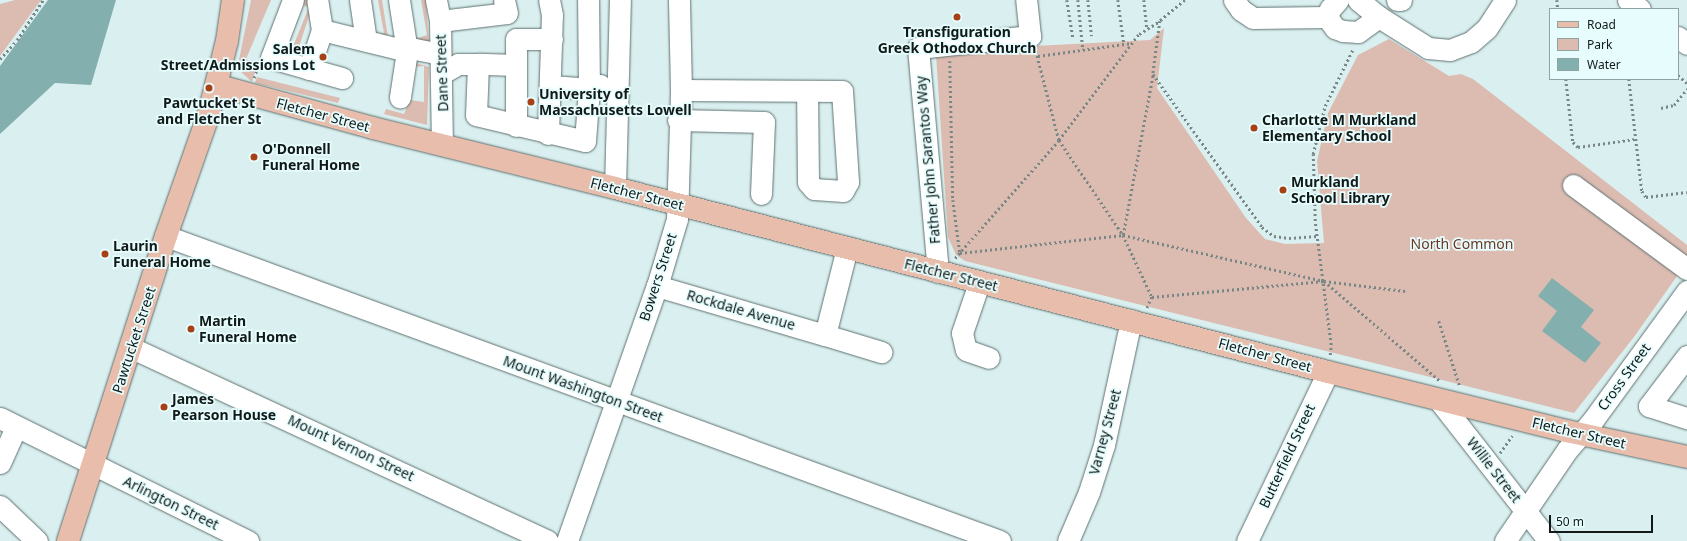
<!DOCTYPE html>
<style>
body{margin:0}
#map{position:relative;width:1687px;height:541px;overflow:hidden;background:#daefef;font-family:"Noto Sans",sans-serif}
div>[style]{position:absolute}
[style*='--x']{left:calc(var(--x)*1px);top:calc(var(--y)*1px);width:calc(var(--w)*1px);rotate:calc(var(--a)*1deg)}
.green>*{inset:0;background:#dcbcb1}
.water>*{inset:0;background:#83afaf}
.path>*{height:2.5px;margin-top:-1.25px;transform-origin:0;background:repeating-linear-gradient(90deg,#788686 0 2px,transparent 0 5px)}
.roads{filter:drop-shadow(0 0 1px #5e7171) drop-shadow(0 0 1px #5e7171)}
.minor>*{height:21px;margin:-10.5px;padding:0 10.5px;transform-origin:10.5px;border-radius:10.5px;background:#fff}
.major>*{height:22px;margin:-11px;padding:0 11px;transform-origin:11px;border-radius:11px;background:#e9bdac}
.dots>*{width:11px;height:11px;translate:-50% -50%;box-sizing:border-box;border:2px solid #e7fdfd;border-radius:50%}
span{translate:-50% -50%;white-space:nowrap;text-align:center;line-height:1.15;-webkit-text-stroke:3.5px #e7fdfd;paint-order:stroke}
.poi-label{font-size:14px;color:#111919;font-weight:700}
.right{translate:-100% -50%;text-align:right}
.left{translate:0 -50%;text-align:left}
.street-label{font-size:14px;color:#111919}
.park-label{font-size:14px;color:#6a3825}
.legend{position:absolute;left:1549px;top:8px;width:130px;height:72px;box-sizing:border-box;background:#e7fdfd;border:1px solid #91a2a2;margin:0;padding:5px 7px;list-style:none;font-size:12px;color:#111919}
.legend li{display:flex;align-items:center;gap:8px;height:20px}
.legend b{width:20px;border:1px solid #91a2a2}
.scale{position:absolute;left:1549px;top:515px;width:104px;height:18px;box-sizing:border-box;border:2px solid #111919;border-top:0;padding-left:5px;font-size:12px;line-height:14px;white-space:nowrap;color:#111919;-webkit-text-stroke:3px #e7fdfd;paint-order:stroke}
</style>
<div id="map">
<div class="green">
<i style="clip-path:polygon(15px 0,41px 0,0 56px,0 4px)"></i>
<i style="clip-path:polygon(251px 0,271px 0,246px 59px,257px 64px,252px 82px,242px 73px,239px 60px)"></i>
<i style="clip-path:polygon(300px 0,310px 0,310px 13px,296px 56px,290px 54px,309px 7px,301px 5px)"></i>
<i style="clip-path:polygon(378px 0,382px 0,388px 37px,398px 36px,400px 39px,398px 43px,372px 36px,384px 33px)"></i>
<i style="clip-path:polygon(421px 0,426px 0,429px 44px,415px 39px,427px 35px)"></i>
<i style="clip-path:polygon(1164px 28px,1157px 88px,1246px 218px,1265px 239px,1285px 244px,1324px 243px,1317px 161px,1328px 113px,1358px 55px,1389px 39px,1449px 76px,1461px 74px,1473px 79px,1687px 245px,1687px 262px,1634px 337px,1574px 413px,965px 261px,956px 255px,948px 237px,936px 55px,941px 51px,1150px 40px)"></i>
<i style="clip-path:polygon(413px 62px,429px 67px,427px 125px,384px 114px,386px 109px,404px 114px,410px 100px,424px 102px,424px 66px,414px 67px)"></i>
<i style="clip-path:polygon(257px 77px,340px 98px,338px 103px,255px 83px)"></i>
</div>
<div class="water">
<i style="clip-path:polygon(48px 0,116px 0,91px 85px,55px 83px,0 134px,0 66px)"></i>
<i style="clip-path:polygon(1552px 278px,1594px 310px,1581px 327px,1601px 343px,1585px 363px,1542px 331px,1557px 311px,1538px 296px)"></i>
</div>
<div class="path">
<i style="--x:1067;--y:0;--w:38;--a:81"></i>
<i style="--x:1078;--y:0;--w:49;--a:84.2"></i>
<i style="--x:1088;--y:0;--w:36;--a:84"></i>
<i style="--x:1118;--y:0;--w:44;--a:82.2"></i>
<i style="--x:1144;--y:0;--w:29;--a:84"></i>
<i style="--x:1185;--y:0;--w:33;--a:140"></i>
<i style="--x:1160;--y:21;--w:53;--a:97.5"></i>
<i style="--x:1153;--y:74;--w:188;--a:54.5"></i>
<i style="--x:1262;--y:227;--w:15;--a:37"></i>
<i style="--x:1274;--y:236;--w:15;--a:8"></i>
<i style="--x:1289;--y:238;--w:28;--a:-4"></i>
<i style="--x:1557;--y:0;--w:9;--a:84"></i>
<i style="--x:1036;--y:51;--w:92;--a:75.5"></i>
<i style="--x:1059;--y:140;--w:115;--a:56"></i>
<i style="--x:1123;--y:235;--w:68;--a:64.9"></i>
<i style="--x:1152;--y:297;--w:12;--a:114"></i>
<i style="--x:1038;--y:56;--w:95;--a:-7.9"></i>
<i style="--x:0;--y:59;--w:25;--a:-48"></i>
<i style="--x:17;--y:40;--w:48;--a:-57"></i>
<i style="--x:950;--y:61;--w:139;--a:88.8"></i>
<i style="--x:953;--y:200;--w:53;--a:82.5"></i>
<i style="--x:960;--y:253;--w:164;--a:-6.3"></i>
<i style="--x:1123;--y:235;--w:206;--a:12.9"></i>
<i style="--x:1324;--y:281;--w:152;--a:40.7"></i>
<i style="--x:1678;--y:75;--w:12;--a:42"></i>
<i style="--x:254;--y:78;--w:10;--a:-73"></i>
<i style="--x:1566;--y:79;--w:63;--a:83.7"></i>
<i style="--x:1573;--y:142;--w:7;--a:45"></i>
<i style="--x:1578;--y:147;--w:59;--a:-7.9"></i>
<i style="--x:1629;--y:79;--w:113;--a:83.4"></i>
<i style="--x:1642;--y:191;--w:7;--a:56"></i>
<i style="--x:1646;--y:197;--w:41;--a:-7"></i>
<i style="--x:1661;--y:108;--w:13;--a:-13"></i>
<i style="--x:1674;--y:105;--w:21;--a:-51"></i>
<i style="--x:1123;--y:235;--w:163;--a:-79.4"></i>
<i style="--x:955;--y:258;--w:157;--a:-48.6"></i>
<i style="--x:1059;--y:140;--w:133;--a:-53"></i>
<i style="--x:1139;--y:34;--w:25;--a:-32"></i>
<i style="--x:1152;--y:297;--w:173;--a:-5.3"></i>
<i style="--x:1324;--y:281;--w:82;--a:7"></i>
<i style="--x:1439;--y:321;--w:69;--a:72.3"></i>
<i style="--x:1330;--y:355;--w:10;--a:-84"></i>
<i style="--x:1331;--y:345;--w:125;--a:-97.4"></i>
<i style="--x:1315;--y:221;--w:67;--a:-91.7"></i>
<i style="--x:1313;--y:154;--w:49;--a:-76"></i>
<i style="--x:1325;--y:106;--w:64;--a:-63.8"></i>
<i style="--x:1500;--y:453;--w:21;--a:-55"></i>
</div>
<div class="roads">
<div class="minor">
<i style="--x:293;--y:0;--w:62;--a:110.8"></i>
<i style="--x:271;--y:58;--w:74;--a:15.7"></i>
<i style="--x:360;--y:0;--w:41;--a:81.7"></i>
<i style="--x:399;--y:0;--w:52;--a:81.1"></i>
<i style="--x:407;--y:51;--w:47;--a:98.7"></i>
<i style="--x:436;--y:0;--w:21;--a:79"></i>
<i style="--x:440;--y:21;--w:124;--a:89.1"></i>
<i style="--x:1234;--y:0;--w:12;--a:55"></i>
<i style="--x:1241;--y:10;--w:14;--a:34"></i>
<i style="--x:1253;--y:18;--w:74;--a:-0.8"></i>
<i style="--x:1327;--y:17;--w:14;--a:54"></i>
<i style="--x:1335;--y:28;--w:9;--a:21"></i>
<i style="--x:1343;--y:31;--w:15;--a:4"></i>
<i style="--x:1358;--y:32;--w:26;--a:-36"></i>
<i style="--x:1358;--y:0;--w:27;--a:39"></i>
<i style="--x:1379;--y:17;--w:58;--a:32.3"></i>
<i style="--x:1428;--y:48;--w:22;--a:5"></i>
<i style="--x:1450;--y:50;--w:22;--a:-21"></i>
<i style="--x:1471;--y:42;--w:21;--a:-41"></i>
<i style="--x:1487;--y:28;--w:33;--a:-57"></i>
<i style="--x:1397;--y:0;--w:4;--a:0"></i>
<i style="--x:1628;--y:0;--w:15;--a:37"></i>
<i style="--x:1327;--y:17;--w:9;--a:-69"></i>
<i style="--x:1330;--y:9;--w:12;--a:-48"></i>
<i style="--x:440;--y:21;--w:67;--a:-6.8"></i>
<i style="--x:507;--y:13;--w:13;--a:-103"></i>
<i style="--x:322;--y:30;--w:88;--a:13.9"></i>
<i style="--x:407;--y:51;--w:8;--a:-14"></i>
<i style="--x:415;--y:49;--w:25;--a:11"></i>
<i style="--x:1678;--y:37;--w:11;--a:38"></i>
<i style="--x:516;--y:65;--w:38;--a:-178"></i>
<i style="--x:478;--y:64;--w:51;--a:92.2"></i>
<i style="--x:476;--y:115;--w:112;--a:13.4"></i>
<i style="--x:585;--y:141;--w:52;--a:-85.6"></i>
<i style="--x:589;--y:89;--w:89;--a:-90.6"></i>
<i style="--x:309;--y:69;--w:41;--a:-71.6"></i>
<i style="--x:322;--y:30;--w:30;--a:-99"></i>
<i style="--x:441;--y:74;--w:20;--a:-30"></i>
<i style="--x:458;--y:64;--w:20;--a:0"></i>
<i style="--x:550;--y:86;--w:43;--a:4"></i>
<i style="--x:593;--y:89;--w:8;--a:-30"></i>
<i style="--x:681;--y:90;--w:161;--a:0.4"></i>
<i style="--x:842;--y:91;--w:91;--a:86.2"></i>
<i style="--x:848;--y:182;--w:10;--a:119"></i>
<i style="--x:843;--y:191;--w:29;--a:-176"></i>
<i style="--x:814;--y:189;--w:9;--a:-131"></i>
<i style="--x:808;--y:182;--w:91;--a:-90.6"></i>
<i style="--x:678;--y:120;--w:86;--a:1.3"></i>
<i style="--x:764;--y:122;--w:72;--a:92.4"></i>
<i style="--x:516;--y:126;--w:87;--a:-90"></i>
<i style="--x:516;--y:39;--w:36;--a:0"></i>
<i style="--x:548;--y:134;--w:119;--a:-88.1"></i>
<i style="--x:552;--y:15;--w:15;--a:-101"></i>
<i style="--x:1573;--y:185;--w:142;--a:36.4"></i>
<i style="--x:615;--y:188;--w:188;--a:-88.5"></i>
<i style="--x:166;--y:236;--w:888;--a:20.09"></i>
<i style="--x:938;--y:272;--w:225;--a:-95.1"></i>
<i style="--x:918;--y:48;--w:113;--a:-6.1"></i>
<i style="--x:1030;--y:36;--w:36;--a:-96"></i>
<i style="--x:979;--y:283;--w:53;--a:108.8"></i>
<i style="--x:962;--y:333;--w:17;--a:77"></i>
<i style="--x:966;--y:350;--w:24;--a:19"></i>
<i style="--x:657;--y:286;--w:175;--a:16.3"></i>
<i style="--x:825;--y:335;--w:90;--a:-75.8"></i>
<i style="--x:825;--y:335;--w:59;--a:16.9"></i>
<i style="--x:132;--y:348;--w:458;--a:24.9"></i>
<i style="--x:1687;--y:356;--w:63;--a:127.2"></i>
<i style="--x:1649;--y:406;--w:40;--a:18"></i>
<i style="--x:1438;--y:399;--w:180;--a:52"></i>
<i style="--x:0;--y:418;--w:277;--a:26.4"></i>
<i style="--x:0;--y:463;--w:39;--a:-66"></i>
<i style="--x:0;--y:506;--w:51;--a:43.4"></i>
<i style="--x:567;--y:541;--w:270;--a:-70.6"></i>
<i style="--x:657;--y:286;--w:70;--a:-73.4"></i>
<i style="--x:677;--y:219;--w:129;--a:-88.2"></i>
<i style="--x:681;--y:90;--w:90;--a:-91.3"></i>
<i style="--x:1068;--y:541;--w:53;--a:-66.8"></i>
<i style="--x:1089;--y:492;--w:49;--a:-72.3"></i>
<i style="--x:1104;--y:445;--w:128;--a:-77.8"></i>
<i style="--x:1247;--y:541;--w:187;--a:-64.4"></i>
<i style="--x:1505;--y:541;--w:110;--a:-55.7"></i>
<i style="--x:1567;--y:450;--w:40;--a:-49"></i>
<i style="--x:1593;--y:420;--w:160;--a:-53.9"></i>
</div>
<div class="major">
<i style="--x:216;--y:85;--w:163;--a:15.3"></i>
<i style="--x:373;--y:128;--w:249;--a:13.9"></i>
<i style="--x:615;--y:188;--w:736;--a:14.47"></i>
<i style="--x:1328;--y:372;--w:246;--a:13.9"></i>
<i style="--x:1567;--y:431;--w:123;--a:12.2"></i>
<i style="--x:68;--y:541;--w:320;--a:-72.2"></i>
<i style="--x:166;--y:236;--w:130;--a:-70.7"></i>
<i style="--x:209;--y:113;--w:74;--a:-76"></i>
<i style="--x:227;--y:41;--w:41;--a:-81.7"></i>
</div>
</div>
<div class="dots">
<i style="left:957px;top:17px;background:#a74115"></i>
<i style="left:323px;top:57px;background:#a74115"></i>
<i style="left:209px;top:88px;background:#a74115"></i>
<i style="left:531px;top:102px;background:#a74115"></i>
<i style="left:1254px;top:128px;background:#a74115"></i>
<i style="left:254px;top:157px;background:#a74115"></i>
<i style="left:1283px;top:190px;background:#a74115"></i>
<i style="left:105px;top:254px;background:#a74115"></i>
<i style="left:191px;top:329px;background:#a74115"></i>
<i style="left:164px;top:407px;background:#a74115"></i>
</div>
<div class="poi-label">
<span style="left:957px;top:40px">Transfiguration<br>Greek Othodox Church</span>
<span class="right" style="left:315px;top:57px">Salem<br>Street/Admissions Lot</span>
<span class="left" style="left:539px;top:102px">University of<br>Massachusetts Lowell</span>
<span style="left:209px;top:111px">Pawtucket St<br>and Fletcher St</span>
<span class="left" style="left:1262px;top:128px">Charlotte M Murkland<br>Elementary School</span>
<span class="left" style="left:262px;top:157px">O'Donnell<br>Funeral Home</span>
<span class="left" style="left:1291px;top:190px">Murkland<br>School Library</span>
<span class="left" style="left:113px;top:254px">Laurin<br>Funeral Home</span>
<span class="left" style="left:199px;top:329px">Martin<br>Funeral Home</span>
<span class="left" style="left:172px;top:407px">James<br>Pearson House</span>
</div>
<div class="street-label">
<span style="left:442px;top:73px;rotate:-92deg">Dane Street</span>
<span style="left:323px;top:115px;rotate:15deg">Fletcher Street</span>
<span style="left:928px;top:160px;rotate:-95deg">Father John Sarantos Way</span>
<span style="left:637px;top:194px;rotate:14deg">Fletcher Street</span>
<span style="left:951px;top:275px;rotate:14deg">Fletcher Street</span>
<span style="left:658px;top:277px;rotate:-72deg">Bowers Street</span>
<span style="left:741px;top:310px;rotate:16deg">Rockdale Avenue</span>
<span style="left:134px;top:340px;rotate:-72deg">Pawtucket Street</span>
<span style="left:1265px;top:355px;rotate:15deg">Fletcher Street</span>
<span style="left:1624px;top:377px;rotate:-54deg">Cross Street</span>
<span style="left:583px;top:389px;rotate:20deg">Mount Washington Street</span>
<span style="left:1105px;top:432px;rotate:-75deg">Varney Street</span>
<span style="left:1579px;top:433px;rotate:13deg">Fletcher Street</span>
<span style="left:351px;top:448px;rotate:25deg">Mount Vernon Street</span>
<span style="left:1287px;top:456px;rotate:-65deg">Butterfield Street</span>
<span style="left:1494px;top:470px;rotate:52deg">Willie Street</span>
<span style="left:171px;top:503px;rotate:26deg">Arlington Street</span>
</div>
<div class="park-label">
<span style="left:1462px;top:244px">North Common</span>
</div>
<ul class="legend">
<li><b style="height:5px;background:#e9bdac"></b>Road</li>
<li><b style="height:11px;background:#dcbcb1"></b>Park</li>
<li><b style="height:11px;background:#83afaf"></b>Water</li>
</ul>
<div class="scale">50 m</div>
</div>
